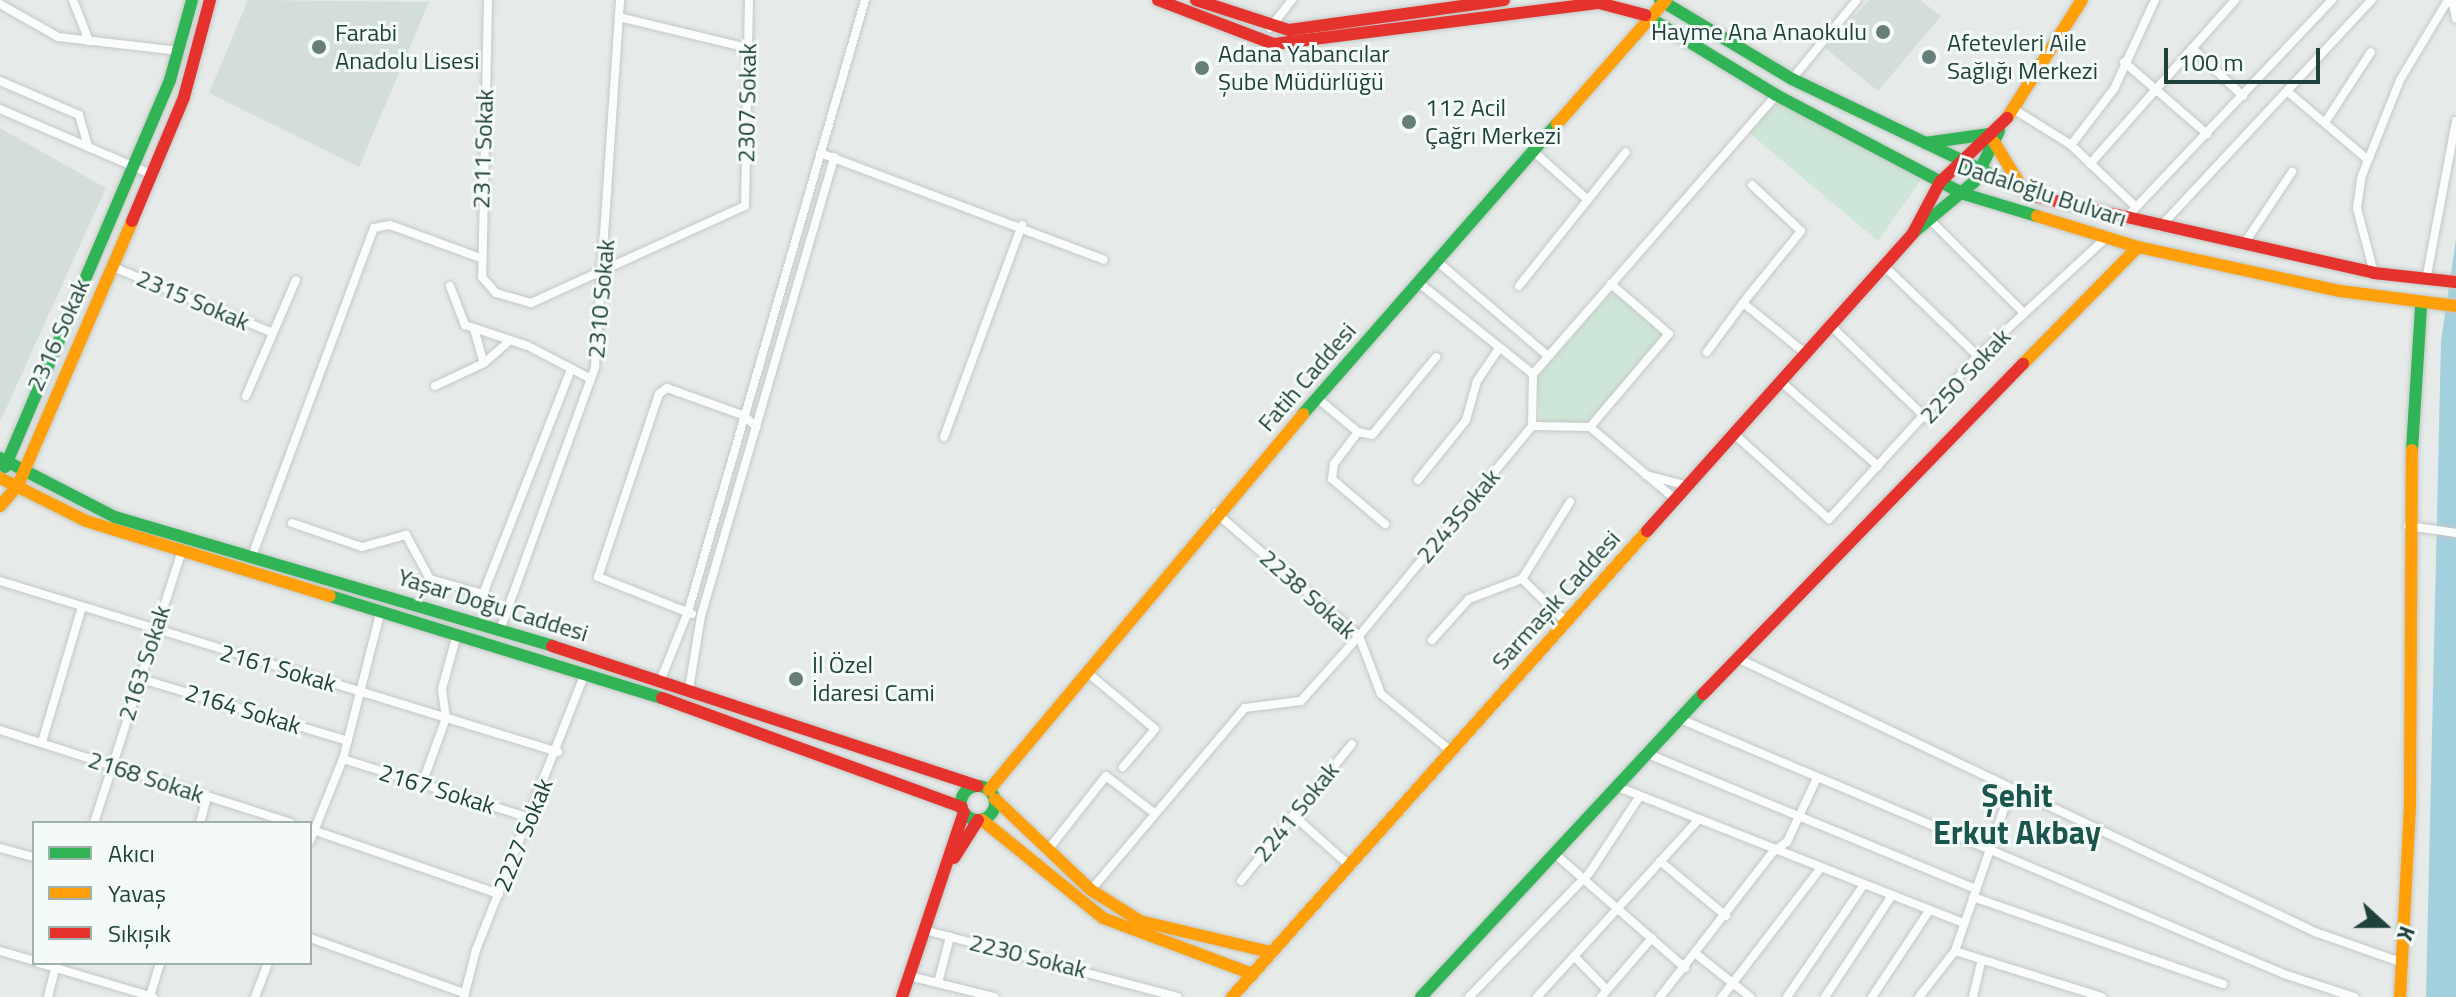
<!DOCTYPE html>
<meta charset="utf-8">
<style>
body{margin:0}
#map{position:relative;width:2456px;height:997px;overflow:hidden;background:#e6ebe9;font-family:"Titillium Web",sans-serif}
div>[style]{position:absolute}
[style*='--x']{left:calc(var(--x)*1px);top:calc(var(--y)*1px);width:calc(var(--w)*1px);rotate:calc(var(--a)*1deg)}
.built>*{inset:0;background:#d3deda}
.green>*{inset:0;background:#cee6d7}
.water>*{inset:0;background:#a3d0dd}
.roads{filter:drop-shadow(0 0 2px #c3c8c6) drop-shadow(0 0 2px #c3c8c6)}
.street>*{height:8px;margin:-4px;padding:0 4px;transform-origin:4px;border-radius:4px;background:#fbfcfc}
.fast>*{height:12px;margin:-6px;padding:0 6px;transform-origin:6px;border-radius:6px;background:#30b455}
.fast>.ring{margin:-6px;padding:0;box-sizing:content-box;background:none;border:12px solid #30b455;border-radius:50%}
.slow>*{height:12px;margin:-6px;padding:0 6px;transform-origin:6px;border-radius:6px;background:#ff9f0a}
.jam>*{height:12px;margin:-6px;padding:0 6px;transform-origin:6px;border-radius:6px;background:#e5322d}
.dots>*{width:22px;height:22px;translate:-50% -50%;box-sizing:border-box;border:4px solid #f4faf8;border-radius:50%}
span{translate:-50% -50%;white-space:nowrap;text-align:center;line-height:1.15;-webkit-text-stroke:6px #f4faf8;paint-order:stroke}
.poi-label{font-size:24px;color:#21423c}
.right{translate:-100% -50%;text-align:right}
.left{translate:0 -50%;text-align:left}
.street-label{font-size:24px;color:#21423c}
.district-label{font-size:32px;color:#1a564e;font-weight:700}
.legend{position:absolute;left:32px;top:821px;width:280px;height:144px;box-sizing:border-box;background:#f4faf8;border:2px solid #a0b0ad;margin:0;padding:10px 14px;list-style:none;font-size:24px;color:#21423c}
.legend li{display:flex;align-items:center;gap:16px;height:40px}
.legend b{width:40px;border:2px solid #a0b0ad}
.north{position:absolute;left:2344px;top:885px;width:80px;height:80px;-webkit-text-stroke:6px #f4faf8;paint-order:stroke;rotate:111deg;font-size:22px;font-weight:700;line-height:32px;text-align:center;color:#21423c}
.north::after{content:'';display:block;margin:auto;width:28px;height:36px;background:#21423c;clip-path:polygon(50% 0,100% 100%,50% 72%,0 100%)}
.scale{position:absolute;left:2164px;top:48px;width:156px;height:36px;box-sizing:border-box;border:4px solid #21423c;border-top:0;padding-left:10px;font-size:24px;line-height:28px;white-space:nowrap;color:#21423c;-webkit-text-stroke:6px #f4faf8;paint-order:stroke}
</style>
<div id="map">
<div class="built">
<i style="clip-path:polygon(248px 0,429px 2px,359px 167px,209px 93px)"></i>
<i style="clip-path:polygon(1869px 0,1920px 0,1941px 16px,1878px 91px,1825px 48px)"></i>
<i style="clip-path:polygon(0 128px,106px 188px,1px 420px,0 419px)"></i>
</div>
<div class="green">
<i style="clip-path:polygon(1777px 103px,1923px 177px,1878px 241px,1747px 131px)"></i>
<i style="clip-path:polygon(1612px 291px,1664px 335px,1591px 422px,1541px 424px,1537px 378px)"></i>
</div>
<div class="water">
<i style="clip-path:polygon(2456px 239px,2456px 997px,2426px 997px,2441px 341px)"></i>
</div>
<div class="roads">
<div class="street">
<i style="--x:73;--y:0;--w:44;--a:68.7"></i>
<i style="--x:488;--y:0;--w:277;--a:91.2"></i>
<i style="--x:482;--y:277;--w:21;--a:49"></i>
<i style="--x:496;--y:293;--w:36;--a:16"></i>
<i style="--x:531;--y:303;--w:235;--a:-24.4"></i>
<i style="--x:745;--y:206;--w:206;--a:-88.9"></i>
<i style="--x:2452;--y:0;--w:19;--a:78"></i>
<i style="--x:0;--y:4;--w:67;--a:29.6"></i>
<i style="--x:58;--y:37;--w:122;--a:6.6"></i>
<i style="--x:619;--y:17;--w:132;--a:13.6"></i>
<i style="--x:1270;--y:28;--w:36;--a:-52"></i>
<i style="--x:2192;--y:48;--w:70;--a:43.3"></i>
<i style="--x:2124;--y:62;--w:110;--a:40.9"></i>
<i style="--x:1792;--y:79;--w:102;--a:-50.6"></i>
<i style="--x:0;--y:81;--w:86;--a:23.3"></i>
<i style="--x:79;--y:115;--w:33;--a:74"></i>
<i style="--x:2287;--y:91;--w:105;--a:40.4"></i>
<i style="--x:0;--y:109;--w:164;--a:23.3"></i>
<i style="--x:2015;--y:110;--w:66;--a:32"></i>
<i style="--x:2071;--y:145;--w:90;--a:43.6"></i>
<i style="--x:2326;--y:121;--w:82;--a:-56.9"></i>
<i style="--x:2071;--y:145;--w:71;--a:-52.5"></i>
<i style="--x:2114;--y:89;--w:98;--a:-65.3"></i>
<i style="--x:1534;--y:152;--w:72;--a:41.6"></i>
<i style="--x:820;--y:153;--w:303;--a:20.6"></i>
<i style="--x:2090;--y:164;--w:219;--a:-48.5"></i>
<i style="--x:1752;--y:185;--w:67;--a:43.2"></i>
<i style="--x:1801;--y:231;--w:92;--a:128.9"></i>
<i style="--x:1743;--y:303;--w:80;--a:38.9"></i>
<i style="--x:2124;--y:220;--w:303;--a:-46.6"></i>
<i style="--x:1932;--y:222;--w:129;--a:44.7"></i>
<i style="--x:2160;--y:227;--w:311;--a:-47"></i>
<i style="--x:2244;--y:244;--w:87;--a:-56.3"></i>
<i style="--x:1438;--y:262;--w:145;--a:40.5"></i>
<i style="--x:1883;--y:265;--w:132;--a:43.8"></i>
<i style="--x:113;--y:267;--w:173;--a:22.4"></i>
<i style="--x:2374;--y:273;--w:67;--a:-104.7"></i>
<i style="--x:2357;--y:208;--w:30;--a:-82"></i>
<i style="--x:2361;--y:178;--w:105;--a:-68.3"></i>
<i style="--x:2400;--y:80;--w:93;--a:-59"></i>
<i style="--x:2426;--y:280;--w:162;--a:-79.3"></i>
<i style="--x:1419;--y:283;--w:146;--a:38.6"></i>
<i style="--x:450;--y:286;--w:42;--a:69"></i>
<i style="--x:465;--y:325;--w:66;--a:18.4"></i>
<i style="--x:528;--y:346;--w:71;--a:27.6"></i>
<i style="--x:1519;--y:286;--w:171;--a:-51.4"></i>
<i style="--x:1830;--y:325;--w:134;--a:44.1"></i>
<i style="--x:474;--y:329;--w:35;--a:74"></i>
<i style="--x:1707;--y:352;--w:61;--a:-53.7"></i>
<i style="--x:1780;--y:381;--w:130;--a:40.9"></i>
<i style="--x:435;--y:386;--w:54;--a:-25.1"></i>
<i style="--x:484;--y:363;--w:35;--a:-41"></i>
<i style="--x:246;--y:396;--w:126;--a:-66.7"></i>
<i style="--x:1317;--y:398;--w:53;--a:39.7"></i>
<i style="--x:1358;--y:432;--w:14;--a:12"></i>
<i style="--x:1372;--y:435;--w:101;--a:-50.6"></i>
<i style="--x:1532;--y:426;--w:58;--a:1"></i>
<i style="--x:1590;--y:427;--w:122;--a:-49.7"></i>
<i style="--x:1669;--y:334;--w:77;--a:-139.2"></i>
<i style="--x:1590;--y:427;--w:111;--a:40.3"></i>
<i style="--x:1358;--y:432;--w:40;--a:127"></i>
<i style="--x:1334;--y:464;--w:15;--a:98"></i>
<i style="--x:1332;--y:479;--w:70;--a:40.3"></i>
<i style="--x:1734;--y:434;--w:127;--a:41.8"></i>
<i style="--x:1829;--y:519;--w:221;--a:-47.6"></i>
<i style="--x:1978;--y:356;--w:174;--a:-42.7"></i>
<i style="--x:944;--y:437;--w:226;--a:-69.8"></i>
<i style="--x:1646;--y:475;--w:43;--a:14.7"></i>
<i style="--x:1418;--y:480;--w:77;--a:-51.3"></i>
<i style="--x:1466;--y:420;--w:41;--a:-74.2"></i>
<i style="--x:1477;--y:381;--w:37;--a:-56"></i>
<i style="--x:1216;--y:513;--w:189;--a:40.7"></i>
<i style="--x:1359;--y:636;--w:62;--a:69.2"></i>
<i style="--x:1381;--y:694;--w:90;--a:39.2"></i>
<i style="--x:292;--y:523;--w:74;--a:18.9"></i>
<i style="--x:362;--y:547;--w:46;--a:-15.3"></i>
<i style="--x:406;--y:535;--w:50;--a:61.4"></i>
<i style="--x:430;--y:579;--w:55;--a:15.8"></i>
<i style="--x:483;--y:594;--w:242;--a:-68.6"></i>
<i style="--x:2408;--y:526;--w:49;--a:8.3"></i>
<i style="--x:252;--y:556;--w:350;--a:-69.6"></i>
<i style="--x:374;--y:228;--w:16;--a:-11"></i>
<i style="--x:390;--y:225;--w:96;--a:20.1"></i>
<i style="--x:1522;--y:579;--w:91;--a:-58.1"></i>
<i style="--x:0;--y:581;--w:584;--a:17.04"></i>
<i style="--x:692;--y:614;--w:101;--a:-158.5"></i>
<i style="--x:598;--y:577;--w:193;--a:-71.6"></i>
<i style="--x:659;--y:394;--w:10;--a:-37"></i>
<i style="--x:667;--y:388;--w:83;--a:19.7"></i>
<i style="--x:745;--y:416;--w:16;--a:45"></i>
<i style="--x:500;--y:630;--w:280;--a:-70.1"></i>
<i style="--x:595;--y:367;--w:368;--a:-86.1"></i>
<i style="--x:1432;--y:640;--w:55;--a:-47.9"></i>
<i style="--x:1469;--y:599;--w:57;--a:-20.7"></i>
<i style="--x:1522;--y:579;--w:62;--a:44.3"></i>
<i style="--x:1737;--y:658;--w:640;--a:25.36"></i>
<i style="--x:2315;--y:932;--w:93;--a:19.4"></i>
<i style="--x:1088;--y:673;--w:87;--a:39.9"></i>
<i style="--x:1155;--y:729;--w:50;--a:130.1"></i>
<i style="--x:138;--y:678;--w:219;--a:16.7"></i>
<i style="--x:661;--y:679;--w:72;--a:-68.1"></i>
<i style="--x:688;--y:612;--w:637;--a:-73.87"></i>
<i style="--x:689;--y:689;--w:74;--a:-80.7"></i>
<i style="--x:701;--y:616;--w:478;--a:-73.8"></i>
<i style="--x:1680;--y:719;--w:656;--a:22.89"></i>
<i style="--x:2284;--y:974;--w:74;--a:18.2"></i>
<i style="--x:0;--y:730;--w:305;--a:17.7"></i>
<i style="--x:42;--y:742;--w:138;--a:-73.5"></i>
<i style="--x:1648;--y:754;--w:355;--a:22.4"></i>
<i style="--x:343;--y:759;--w:196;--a:17.5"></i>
<i style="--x:422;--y:784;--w:70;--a:-70"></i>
<i style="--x:446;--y:718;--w:29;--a:-98"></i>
<i style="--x:442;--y:689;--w:57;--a:-74.7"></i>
<i style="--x:1618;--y:787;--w:372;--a:21.5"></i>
<i style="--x:1293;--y:815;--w:75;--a:41.8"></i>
<i style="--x:94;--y:823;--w:287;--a:-72.1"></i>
<i style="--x:200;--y:823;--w:27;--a:-75"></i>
<i style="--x:310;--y:829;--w:200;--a:19"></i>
<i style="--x:310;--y:841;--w:88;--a:-68.1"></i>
<i style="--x:343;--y:759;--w:154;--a:-75.7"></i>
<i style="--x:0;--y:848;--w:35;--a:15"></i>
<i style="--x:1047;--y:851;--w:95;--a:-51.8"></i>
<i style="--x:1106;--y:776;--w:59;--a:37.5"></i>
<i style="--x:1555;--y:854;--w:173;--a:41.2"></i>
<i style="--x:1660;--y:861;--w:86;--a:39.8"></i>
<i style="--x:1241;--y:881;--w:176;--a:-51"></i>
<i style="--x:1091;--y:890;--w:238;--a:-49.8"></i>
<i style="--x:1245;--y:708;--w:56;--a:-7.1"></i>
<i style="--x:1301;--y:701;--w:87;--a:-48.3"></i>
<i style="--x:1359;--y:636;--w:272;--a:-50.5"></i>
<i style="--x:1532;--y:426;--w:52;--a:-88.9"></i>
<i style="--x:1533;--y:374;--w:370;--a:-48.9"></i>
<i style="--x:1973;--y:897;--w:265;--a:19.2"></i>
<i style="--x:924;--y:930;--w:262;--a:14.8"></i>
<i style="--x:310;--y:938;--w:164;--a:19.7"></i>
<i style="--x:0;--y:951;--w:35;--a:16"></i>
<i style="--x:1955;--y:951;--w:154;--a:17.4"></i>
<i style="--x:1696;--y:954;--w:69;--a:38.5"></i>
<i style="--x:1574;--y:956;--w:47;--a:45.9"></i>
<i style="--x:39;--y:963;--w:119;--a:16.6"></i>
<i style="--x:909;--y:976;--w:88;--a:13.9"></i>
<i style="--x:938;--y:983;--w:48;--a:-75.4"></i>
<i style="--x:150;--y:996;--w:34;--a:-73"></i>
<i style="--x:48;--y:997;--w:34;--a:-76"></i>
<i style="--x:255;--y:997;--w:36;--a:-69"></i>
<i style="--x:464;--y:997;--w:49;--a:-75.7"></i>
<i style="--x:476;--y:950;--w:298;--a:-68.5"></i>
<i style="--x:1469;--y:997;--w:174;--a:-45.9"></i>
<i style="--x:1590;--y:872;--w:91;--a:-56.7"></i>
<i style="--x:1537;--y:997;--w:239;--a:-47.7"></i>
<i style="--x:1601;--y:997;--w:78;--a:-49.2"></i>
<i style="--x:1660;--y:997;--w:184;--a:-52.1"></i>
<i style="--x:1773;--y:852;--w:17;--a:-36"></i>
<i style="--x:1787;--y:842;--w:68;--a:-64.9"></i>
<i style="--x:1722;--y:997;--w:160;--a:-52.6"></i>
<i style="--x:1787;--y:997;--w:135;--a:-55.6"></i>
<i style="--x:1825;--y:997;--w:120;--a:-56.6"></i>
<i style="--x:1872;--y:997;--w:103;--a:-56.5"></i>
<i style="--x:1919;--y:997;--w:58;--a:-52"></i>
<i style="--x:1955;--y:951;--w:172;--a:-71"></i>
<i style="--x:1973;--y:997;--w:36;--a:-77"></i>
</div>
<div class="fast">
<i style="--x:1660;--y:0;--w:154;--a:30.9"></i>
<i style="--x:1792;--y:79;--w:273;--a:25.6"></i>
<i style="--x:1645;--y:15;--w:153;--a:31.4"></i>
<i style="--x:1776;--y:95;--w:212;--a:27.8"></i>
<i style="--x:1964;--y:194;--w:76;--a:16.8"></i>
<i style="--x:1925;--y:143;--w:65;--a:-8"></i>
<i style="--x:1913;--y:233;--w:80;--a:-39.9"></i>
<i style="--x:1974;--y:182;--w:57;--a:-63.9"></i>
<i style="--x:1303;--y:414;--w:386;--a:-48.8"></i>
<i style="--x:2412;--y:450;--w:145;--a:-86.4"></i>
<i style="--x:0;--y:458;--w:129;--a:27.2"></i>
<i style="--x:115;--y:517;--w:456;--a:16.4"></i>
<i style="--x:5;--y:467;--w:421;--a:-66.9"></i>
<i style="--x:170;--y:80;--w:83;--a:-74.6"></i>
<i style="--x:330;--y:596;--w:347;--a:17.1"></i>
<i class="ring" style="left:961px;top:786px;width:22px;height:22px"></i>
<i style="--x:1421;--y:997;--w:414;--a:-47.1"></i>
</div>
<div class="slow">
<i style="--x:2007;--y:118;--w:140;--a:-57.6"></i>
<i style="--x:1557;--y:124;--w:165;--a:-48.7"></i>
<i style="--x:1994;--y:142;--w:57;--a:58.5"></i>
<i style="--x:2037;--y:216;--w:106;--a:17.1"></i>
<i style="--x:2138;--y:247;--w:207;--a:12.3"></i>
<i style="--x:2340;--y:291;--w:117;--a:7.4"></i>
<i style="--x:2023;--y:364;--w:164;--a:-45.5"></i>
<i style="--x:0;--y:478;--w:96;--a:26.6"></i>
<i style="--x:86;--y:521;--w:255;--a:17.1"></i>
<i style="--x:0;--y:506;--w:28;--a:-49"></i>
<i style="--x:18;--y:485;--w:288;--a:-66.6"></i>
<i style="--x:989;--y:790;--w:490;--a:-50.1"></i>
<i style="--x:995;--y:799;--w:132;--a:43.5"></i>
<i style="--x:1091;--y:890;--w:58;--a:32.3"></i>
<i style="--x:1140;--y:921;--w:134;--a:13.4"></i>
<i style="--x:982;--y:820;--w:156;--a:39"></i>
<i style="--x:1103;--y:918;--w:160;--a:20.5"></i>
<i style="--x:1232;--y:997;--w:624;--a:-48.31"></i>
<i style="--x:2400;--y:997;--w:193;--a:-87"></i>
<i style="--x:2410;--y:804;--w:354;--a:-89.7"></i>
</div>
<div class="jam">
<i style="--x:1158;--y:0;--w:124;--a:20.8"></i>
<i style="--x:1274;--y:44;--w:328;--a:-7.2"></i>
<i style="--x:1599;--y:3;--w:48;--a:14.6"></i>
<i style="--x:1196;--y:0;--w:98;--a:17.9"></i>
<i style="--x:1289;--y:30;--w:217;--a:-7.9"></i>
<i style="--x:2038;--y:197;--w:344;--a:12.7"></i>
<i style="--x:2374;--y:273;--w:82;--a:6.3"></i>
<i style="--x:132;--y:221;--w:134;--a:-67.2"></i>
<i style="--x:184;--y:97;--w:100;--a:-75"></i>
<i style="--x:1647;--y:531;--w:399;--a:-48.2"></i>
<i style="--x:1913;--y:233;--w:58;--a:-62.1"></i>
<i style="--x:1940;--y:182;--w:93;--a:-43.7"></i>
<i style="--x:552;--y:646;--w:448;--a:18.2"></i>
<i style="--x:1703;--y:694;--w:460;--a:-45.9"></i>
<i style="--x:662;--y:698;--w:319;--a:20"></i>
<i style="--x:954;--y:858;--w:45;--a:-57.7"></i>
<i style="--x:902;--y:997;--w:195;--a:-71.5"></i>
</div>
</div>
<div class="dots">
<i style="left:1883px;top:32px;background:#667d79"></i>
<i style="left:319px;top:47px;background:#667d79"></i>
<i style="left:1929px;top:57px;background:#667d79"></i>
<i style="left:1202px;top:68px;background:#667d79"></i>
<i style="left:1409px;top:122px;background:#667d79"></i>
<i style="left:796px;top:679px;background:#667d79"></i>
</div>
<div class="poi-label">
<span class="right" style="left:1867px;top:32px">Hayme Ana Anaokulu</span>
<span class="left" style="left:335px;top:47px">Farabi<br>Anadolu Lisesi</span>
<span class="left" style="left:1947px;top:57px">Afetevleri Aile<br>Sağlığı Merkezi</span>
<span class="left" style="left:1218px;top:68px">Adana Yabancılar<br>Şube Müdürlüğü</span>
<span class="left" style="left:1425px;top:122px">112 Acil<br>Çağrı Merkezi</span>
<span class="left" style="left:812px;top:679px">İl Özel<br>İdaresi Cami</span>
</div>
<div class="street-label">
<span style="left:747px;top:103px;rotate:-89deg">2307 Sokak</span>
<span style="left:483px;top:149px;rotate:-88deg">2311 Sokak</span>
<span style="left:2042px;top:192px;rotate:18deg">Dadaloğlu Bulvarı</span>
<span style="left:601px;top:299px;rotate:-85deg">2310 Sokak</span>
<span style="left:193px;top:300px;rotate:23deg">2315 Sokak</span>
<span style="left:58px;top:335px;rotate:-66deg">2316 Sokak</span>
<span style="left:1965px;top:376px;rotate:-47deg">2250 Sokak</span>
<span style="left:1307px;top:377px;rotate:-49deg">Fatih Caddesi</span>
<span style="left:1458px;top:516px;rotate:-50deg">2243Sokak</span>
<span style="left:1308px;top:594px;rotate:42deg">2238 Sokak</span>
<span style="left:1556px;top:600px;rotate:-48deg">Sarmaşık Caddesi</span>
<span style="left:493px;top:605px;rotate:17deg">Yaşar Doğu Caddesi</span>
<span style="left:144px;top:663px;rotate:-72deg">2163 Sokak</span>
<span style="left:278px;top:668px;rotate:16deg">2161 Sokak</span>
<span style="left:243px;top:709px;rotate:17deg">2164 Sokak</span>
<span style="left:146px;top:777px;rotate:18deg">2168 Sokak</span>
<span style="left:437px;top:789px;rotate:17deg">2167 Sokak</span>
<span style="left:1296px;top:812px;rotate:-51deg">2241 Sokak</span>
<span style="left:523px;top:835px;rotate:-68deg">2227 Sokak</span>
<span style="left:1028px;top:956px;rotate:14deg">2230 Sokak</span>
</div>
<div class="district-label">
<span style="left:2017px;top:814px">Şehit<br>Erkut Akbay</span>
</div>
<ul class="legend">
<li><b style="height:10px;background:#30b455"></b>Akıcı</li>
<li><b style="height:10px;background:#ff9f0a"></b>Yavaş</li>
<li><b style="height:10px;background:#e5322d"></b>Sıkışık</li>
</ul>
<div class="north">K</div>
<div class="scale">100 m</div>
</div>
